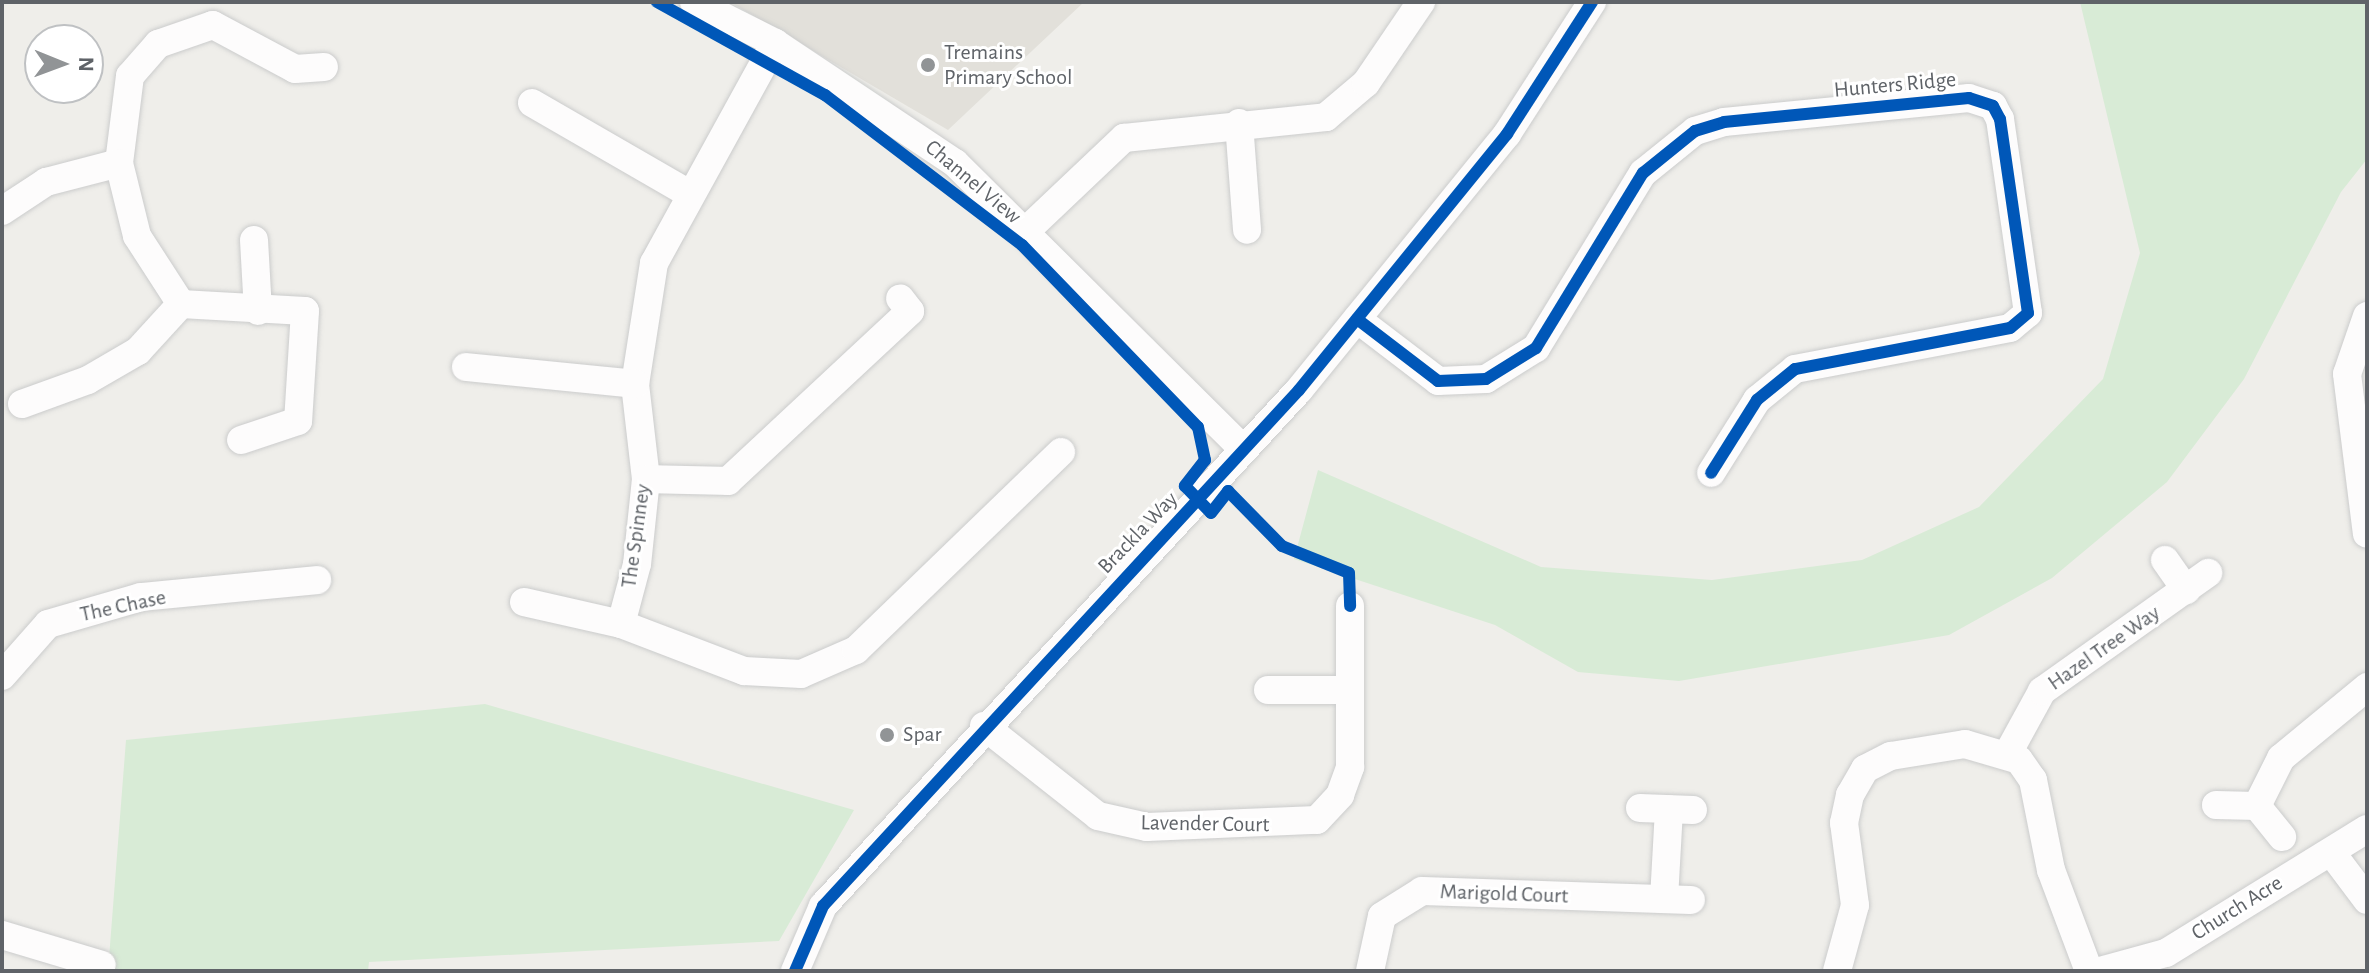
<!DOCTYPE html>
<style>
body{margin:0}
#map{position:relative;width:2369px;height:973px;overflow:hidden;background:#efeeea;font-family:"Alegreya Sans",sans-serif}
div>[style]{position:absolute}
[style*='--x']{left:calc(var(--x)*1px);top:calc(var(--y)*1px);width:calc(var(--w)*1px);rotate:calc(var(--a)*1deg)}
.education>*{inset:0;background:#e2e0da}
.green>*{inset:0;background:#d8ebd6}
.roads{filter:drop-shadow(0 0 2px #cbcccc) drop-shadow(0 0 2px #cbcccc)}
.minor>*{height:28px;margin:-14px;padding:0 14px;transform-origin:14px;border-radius:14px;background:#fdfcfc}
.cycleway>*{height:12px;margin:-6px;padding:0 6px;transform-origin:6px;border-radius:6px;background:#0057b8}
.dots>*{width:22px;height:22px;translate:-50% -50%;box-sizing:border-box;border:4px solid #fff;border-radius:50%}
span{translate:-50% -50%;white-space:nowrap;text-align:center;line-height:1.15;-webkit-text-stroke:6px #fff;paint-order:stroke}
.poi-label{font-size:22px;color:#5f6368}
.left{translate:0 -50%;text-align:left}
.street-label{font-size:22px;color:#5f6368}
.frame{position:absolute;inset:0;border:4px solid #5f6368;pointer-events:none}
.north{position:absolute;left:24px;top:24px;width:80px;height:80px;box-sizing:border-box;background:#fff;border:2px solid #bfc1c3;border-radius:50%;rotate:91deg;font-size:22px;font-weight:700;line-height:32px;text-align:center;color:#5f6368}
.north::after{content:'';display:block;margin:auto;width:28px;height:36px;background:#919496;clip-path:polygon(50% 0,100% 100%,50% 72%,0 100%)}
</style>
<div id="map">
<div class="education">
<i style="clip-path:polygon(730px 2px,1084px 2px,948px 130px)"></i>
</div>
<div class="green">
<i style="clip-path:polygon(2080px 2px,2367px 2px,2367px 159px,2341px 192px,2244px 379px,2167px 482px,2052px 578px,1949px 635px,1679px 681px,1578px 672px,1495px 625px,1294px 559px,1318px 470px,1541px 567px,1712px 580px,1862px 560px,1979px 507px,2103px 379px,2140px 253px)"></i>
<i style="clip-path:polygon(485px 704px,854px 810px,779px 941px,369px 962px,368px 971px,108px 971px,126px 740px)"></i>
</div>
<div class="roads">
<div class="minor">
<i style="--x:694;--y:2;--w:91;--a:26.8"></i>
<i style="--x:775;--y:43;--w:216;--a:33.7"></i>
<i style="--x:955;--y:163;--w:407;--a:44.8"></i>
<i style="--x:775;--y:43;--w:251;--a:118.8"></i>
<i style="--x:654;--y:263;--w:122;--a:98.9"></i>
<i style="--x:635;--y:384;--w:96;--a:83.4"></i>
<i style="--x:646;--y:479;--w:85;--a:96"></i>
<i style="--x:637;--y:564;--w:62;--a:104.9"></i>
<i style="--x:621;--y:624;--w:132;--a:20.9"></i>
<i style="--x:744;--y:671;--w:57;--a:3"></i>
<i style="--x:801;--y:674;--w:60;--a:-23.6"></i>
<i style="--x:856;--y:650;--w:285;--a:-44"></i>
<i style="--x:532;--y:103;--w:180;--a:30"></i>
<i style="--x:1239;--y:123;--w:107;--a:85.7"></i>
<i style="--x:119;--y:163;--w:88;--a:-82.8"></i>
<i style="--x:130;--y:76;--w:43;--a:-48.8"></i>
<i style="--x:158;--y:44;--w:58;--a:-19.1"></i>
<i style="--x:213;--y:25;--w:93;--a:28.2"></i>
<i style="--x:295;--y:69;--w:29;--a:-4"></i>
<i style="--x:2;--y:211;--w:53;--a:-33.4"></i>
<i style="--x:46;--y:182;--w:75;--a:-14.6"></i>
<i style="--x:119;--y:163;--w:75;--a:76.1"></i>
<i style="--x:137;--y:236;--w:81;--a:57.1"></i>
<i style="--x:181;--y:304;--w:124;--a:3.2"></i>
<i style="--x:305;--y:311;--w:110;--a:93.6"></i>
<i style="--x:298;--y:421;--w:60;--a:161.6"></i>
<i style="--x:1029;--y:228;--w:131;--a:-43.5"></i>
<i style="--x:1124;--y:138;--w:203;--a:-5.9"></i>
<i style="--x:1326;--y:117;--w:52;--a:-40.4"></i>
<i style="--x:1366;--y:83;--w:98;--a:-55.8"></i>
<i style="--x:254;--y:240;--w:71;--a:86.8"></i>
<i style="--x:2367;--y:316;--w:61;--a:109"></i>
<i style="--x:2347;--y:374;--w:161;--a:82.9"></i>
<i style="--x:1357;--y:319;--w:102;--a:37.4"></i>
<i style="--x:1438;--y:381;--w:48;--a:-2.4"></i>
<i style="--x:1486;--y:379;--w:59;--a:-31.8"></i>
<i style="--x:1536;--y:348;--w:205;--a:-58.6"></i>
<i style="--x:1643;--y:173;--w:67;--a:-38.9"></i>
<i style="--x:1695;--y:131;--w:30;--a:-17"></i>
<i style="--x:1724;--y:122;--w:246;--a:-5.6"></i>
<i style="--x:1969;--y:98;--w:25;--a:18"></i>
<i style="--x:1993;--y:106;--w:15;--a:62"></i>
<i style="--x:2000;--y:119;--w:196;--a:81.8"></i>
<i style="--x:2028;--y:313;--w:23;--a:140"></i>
<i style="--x:2010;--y:328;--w:219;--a:169.2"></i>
<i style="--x:1795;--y:369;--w:49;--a:140.8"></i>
<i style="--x:1757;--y:400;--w:86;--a:122.2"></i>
<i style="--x:466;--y:367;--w:170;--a:5.7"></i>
<i style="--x:22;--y:404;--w:70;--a:-20"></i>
<i style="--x:88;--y:380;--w:58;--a:-30.1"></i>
<i style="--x:138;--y:351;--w:64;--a:-47.5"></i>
<i style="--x:646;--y:479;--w:82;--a:1.4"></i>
<i style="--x:728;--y:481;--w:249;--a:-43"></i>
<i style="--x:910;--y:311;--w:16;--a:-128"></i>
<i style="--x:2165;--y:560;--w:37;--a:55"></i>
<i style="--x:524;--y:602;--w:99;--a:12.8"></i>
<i style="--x:2;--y:676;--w:69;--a:-48.5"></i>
<i style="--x:48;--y:624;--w:97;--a:-16.2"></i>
<i style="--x:141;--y:597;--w:177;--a:-5.5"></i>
<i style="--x:1268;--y:690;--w:81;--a:0"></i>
<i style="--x:984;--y:726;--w:145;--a:38.3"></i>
<i style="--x:1098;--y:816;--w:50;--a:12.7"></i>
<i style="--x:1147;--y:827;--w:170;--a:-2.4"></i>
<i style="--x:1317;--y:820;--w:34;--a:-47"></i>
<i style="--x:1340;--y:795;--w:30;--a:-70"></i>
<i style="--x:1350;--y:767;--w:161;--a:-90"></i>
<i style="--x:2007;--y:755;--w:73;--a:-61.3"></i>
<i style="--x:2042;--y:691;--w:204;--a:-35.4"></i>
<i style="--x:2216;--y:805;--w:41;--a:1.4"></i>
<i style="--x:2257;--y:806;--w:40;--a:51"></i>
<i style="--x:2257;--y:806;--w:54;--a:-63.4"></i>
<i style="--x:2281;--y:758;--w:112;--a:-39.5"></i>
<i style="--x:1640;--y:808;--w:53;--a:2.2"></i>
<i style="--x:2331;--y:852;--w:60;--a:53.1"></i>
<i style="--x:1664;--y:899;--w:90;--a:-86.8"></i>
<i style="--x:2;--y:935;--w:104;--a:16.7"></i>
<i style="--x:795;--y:971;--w:71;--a:-66.7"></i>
<i style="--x:823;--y:906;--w:702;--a:-47.31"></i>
<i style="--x:1299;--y:390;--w:330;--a:-50.9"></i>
<i style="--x:1507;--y:134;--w:157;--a:-57.2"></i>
<i style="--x:1370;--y:971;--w:56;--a:-77.7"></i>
<i style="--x:1382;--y:916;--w:47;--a:-32"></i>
<i style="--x:1422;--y:891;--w:269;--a:1.9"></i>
<i style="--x:1837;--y:971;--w:68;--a:-74.7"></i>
<i style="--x:1855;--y:905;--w:83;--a:-97.6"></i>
<i style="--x:1844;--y:823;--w:29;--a:-78"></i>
<i style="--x:1850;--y:795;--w:30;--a:-60"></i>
<i style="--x:1865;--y:769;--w:29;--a:-27"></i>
<i style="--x:1891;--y:756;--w:75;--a:-9.2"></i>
<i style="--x:1965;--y:744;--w:56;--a:16.5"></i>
<i style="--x:2019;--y:760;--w:24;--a:55"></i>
<i style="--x:2033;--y:780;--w:92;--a:78.7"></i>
<i style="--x:2051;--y:870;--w:108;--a:69.4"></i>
<i style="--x:2100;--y:971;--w:68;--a:-15.3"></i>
<i style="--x:2166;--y:953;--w:236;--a:-31.7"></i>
</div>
</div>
<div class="cycleway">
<i style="--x:657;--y:2;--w:192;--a:29"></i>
<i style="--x:825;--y:95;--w:248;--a:37.3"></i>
<i style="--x:1022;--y:245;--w:253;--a:46"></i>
<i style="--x:1198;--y:427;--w:34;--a:78"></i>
<i style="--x:1205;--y:460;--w:33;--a:128"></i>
<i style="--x:1185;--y:486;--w:37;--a:46"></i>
<i style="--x:1211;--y:513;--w:28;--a:-52"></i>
<i style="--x:1228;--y:491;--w:77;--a:45.5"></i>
<i style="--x:1282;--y:546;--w:72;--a:21.9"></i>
<i style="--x:1349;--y:573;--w:33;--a:88"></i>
<i style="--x:1357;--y:319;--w:102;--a:37.4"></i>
<i style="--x:1438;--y:381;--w:48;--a:-2.4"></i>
<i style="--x:1486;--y:379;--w:59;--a:-31.8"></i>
<i style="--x:1536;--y:348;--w:205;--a:-58.6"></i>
<i style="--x:1643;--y:173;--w:67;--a:-38.9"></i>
<i style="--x:1695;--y:131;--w:30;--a:-17"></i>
<i style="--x:1724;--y:122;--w:246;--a:-5.6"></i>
<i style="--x:1969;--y:98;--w:25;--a:18"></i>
<i style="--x:1993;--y:106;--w:15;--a:62"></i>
<i style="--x:2000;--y:119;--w:196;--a:81.8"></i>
<i style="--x:2028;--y:313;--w:23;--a:140"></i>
<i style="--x:2010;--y:328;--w:219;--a:169.2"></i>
<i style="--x:1795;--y:369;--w:49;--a:140.8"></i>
<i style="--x:1757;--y:400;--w:86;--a:122.2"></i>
<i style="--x:795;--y:971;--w:71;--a:-66.7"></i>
<i style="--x:823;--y:906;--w:702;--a:-47.31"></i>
<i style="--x:1299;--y:390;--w:330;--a:-50.9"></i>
<i style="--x:1507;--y:134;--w:157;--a:-57.2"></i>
</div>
<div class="dots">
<i style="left:928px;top:65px;background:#919496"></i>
<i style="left:887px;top:735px;background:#919496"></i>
</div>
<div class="poi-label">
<span class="left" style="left:944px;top:65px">Tremains<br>Primary School</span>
<span class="left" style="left:903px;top:735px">Spar</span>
</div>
<div class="street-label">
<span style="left:1895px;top:85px;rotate:-5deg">Hunters Ridge</span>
<span style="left:973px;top:182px;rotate:40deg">Channel View</span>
<span style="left:1138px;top:533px;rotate:-46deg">Brackla Way</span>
<span style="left:636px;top:536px;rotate:-82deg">The Spinney</span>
<span style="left:123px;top:606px;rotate:-12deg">The Chase</span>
<span style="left:2104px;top:648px;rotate:-35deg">Hazel Tree Way</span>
<span style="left:1205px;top:824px;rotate:1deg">Lavender Court</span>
<span style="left:1504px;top:894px;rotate:2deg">Marigold Court</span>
<span style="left:2237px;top:908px;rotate:-32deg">Church Acre</span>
</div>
<div class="frame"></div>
<div class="north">N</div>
</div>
